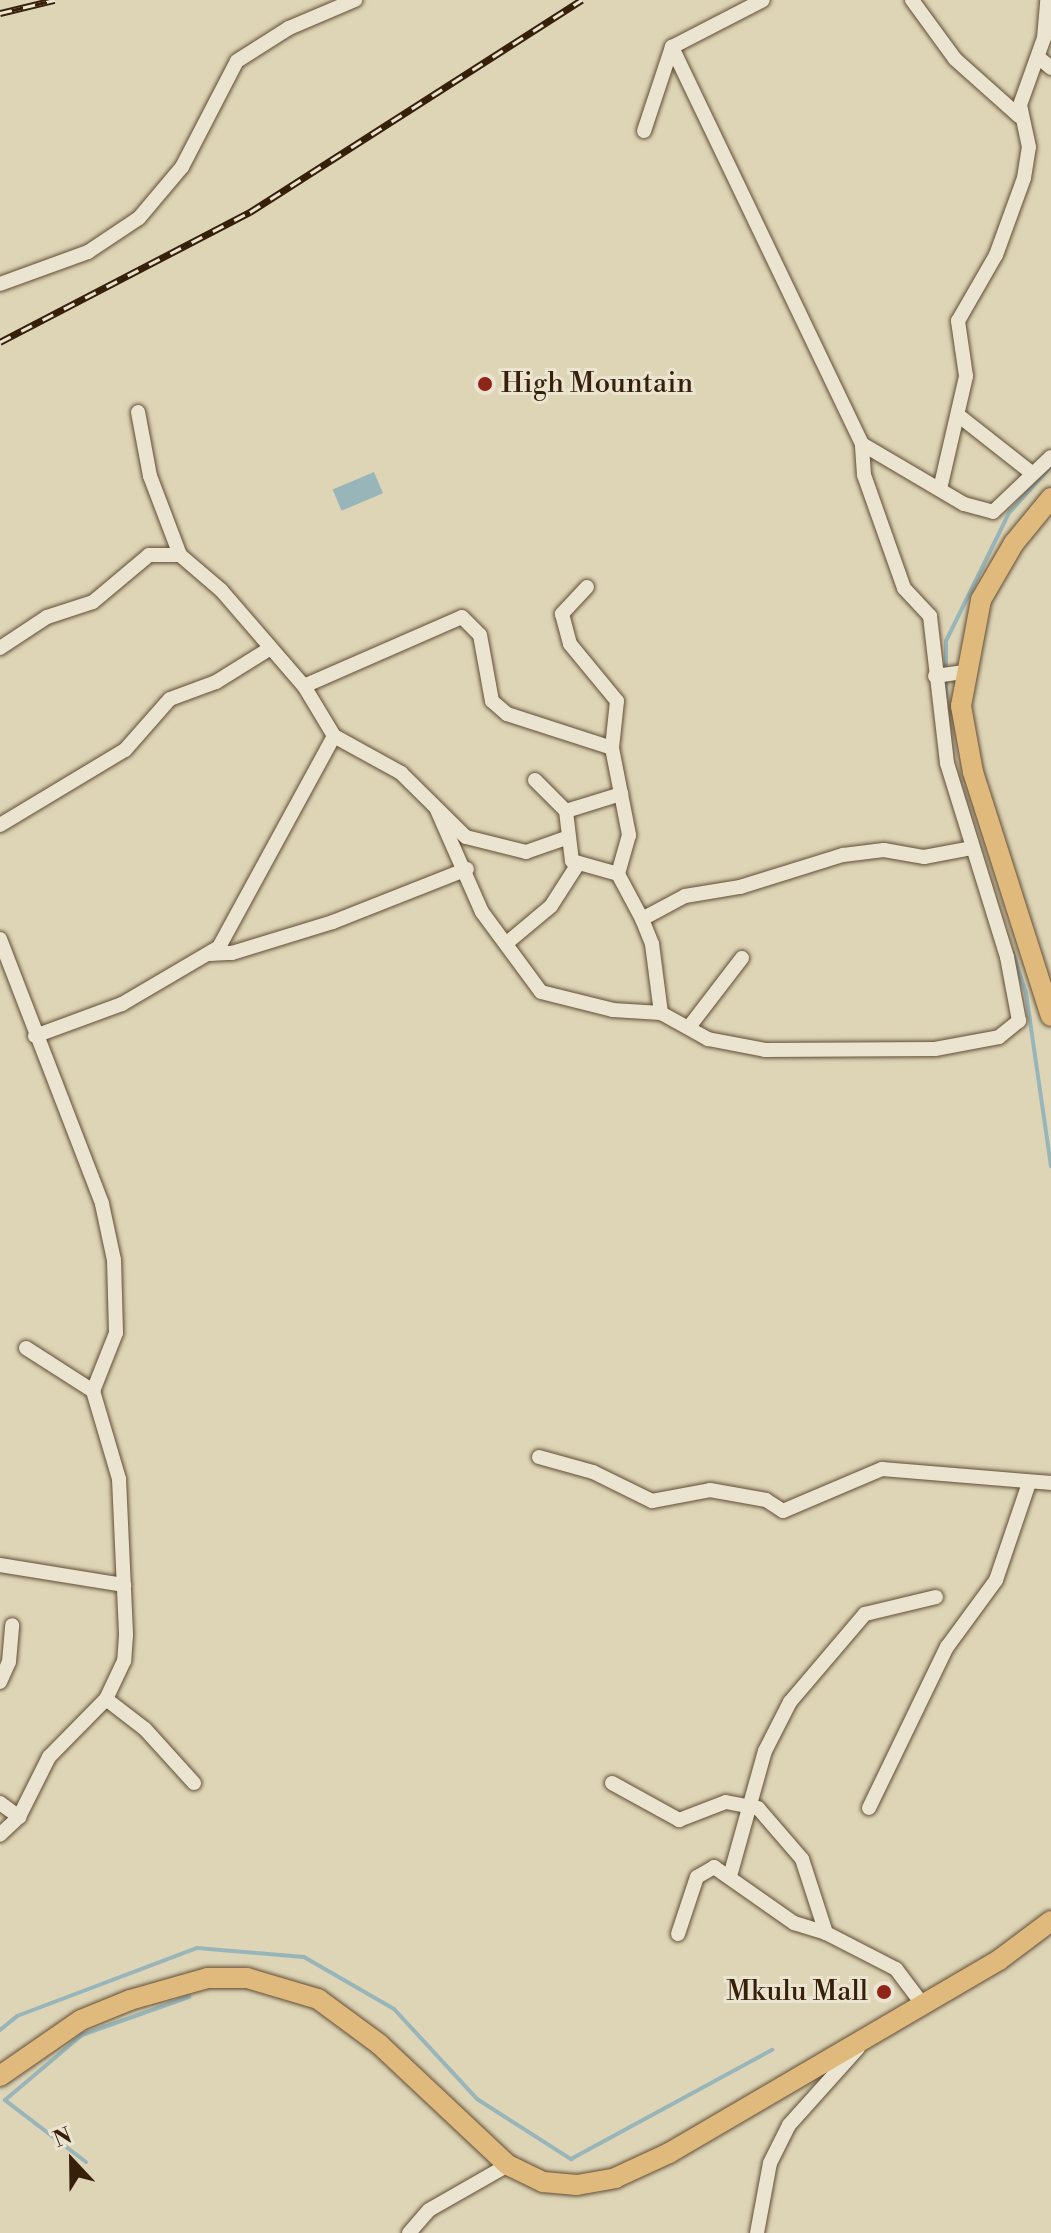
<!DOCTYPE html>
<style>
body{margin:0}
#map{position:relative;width:1051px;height:2233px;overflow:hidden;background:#ded5b7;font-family:"Libre Bodoni",serif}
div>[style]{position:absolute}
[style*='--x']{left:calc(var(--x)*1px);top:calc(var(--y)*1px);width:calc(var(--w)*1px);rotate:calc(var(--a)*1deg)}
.water>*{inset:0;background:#98b6ba;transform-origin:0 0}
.stream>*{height:4px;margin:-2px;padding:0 2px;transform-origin:2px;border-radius:2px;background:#98b6ba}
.roads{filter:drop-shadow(0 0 2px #614d35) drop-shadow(0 0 2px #614d35)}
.minor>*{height:14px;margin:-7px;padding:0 7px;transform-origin:7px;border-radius:7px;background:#eae4d0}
.primary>*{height:20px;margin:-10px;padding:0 10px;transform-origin:10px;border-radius:10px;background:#dfba7c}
.rail>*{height:7px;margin-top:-3.5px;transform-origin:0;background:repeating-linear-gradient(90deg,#eae4d0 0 12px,#37200a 0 24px);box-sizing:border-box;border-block:2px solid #37200a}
.dots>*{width:22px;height:22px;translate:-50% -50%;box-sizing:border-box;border:4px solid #eae4d0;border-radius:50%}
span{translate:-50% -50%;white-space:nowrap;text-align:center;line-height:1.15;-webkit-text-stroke:6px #eae4d0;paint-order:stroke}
.poi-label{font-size:28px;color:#37200a}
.left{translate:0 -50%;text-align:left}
.right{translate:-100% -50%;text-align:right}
.north{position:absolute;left:32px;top:2121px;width:80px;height:80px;-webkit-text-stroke:6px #eae4d0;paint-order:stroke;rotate:338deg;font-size:22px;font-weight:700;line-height:32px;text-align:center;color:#37200a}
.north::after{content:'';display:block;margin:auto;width:28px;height:36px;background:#37200a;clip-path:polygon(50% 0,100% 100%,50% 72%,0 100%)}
</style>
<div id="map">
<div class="water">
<i style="left:374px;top:472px;width:23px;height:45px;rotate:67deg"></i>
</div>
<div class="stream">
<i style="--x:946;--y:670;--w:29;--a:-90"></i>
<i style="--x:946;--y:641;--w:143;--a:-63.8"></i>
<i style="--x:1009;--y:513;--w:63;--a:-48.2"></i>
<i style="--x:946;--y:698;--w:19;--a:-90"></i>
<i style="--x:1013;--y:953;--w:42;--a:72"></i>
<i style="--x:1026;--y:993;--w:175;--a:81.8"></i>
<i style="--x:0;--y:2030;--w:22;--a:-39"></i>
<i style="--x:17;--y:2016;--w:192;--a:-20.7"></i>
<i style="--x:197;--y:1948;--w:107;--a:4.8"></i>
<i style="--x:304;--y:1957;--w:104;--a:30"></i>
<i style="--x:394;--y:2009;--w:122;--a:47.3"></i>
<i style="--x:477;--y:2099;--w:112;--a:32.6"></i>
<i style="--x:571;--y:2159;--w:229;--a:-28.5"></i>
<i style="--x:86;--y:2162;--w:102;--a:-142.6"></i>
<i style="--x:5;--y:2100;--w:101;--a:-40.2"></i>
<i style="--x:82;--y:2035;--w:114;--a:-19.6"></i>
</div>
<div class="roads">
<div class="minor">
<i style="--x:912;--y:0;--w:73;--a:53.9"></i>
<i style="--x:955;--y:59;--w:86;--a:41.7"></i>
<i style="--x:1038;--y:57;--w:17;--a:40"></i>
<i style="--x:644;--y:131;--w:89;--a:-71.6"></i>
<i style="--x:672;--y:47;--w:102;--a:-27.3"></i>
<i style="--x:0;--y:284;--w:94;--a:-20"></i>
<i style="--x:88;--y:252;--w:61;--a:-33.7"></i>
<i style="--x:139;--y:218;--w:67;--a:-49.9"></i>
<i style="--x:182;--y:167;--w:119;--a:-62.6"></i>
<i style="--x:237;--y:61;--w:62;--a:-32.4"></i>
<i style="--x:289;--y:28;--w:72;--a:-23"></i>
<i style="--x:958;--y:415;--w:95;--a:38.2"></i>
<i style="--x:862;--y:444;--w:118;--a:30.5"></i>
<i style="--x:964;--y:504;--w:30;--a:15"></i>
<i style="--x:993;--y:512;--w:80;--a:-43.5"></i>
<i style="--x:940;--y:489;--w:116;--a:-77"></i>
<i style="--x:966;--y:376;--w:56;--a:-98.3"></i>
<i style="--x:958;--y:321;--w:76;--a:-60.1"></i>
<i style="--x:996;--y:255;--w:82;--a:-70"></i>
<i style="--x:1024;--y:178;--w:31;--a:-81"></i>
<i style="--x:1029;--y:147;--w:43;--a:-102.1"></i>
<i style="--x:1020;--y:105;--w:71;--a:-70.3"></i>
<i style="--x:1044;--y:38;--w:38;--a:-85"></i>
<i style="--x:180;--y:555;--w:54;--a:40.5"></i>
<i style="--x:221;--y:590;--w:127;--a:49.2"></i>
<i style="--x:304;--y:686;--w:58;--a:59"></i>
<i style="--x:334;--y:736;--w:77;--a:28.9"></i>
<i style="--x:401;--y:773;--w:91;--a:44.6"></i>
<i style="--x:466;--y:837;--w:62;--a:14"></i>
<i style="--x:526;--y:852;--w:42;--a:-19.3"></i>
<i style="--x:587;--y:587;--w:37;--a:133"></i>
<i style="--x:562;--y:614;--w:31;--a:75"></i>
<i style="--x:570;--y:644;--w:74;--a:50.5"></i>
<i style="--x:617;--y:701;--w:47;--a:96.1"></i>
<i style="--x:612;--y:748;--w:89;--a:78.9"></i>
<i style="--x:629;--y:835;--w:41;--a:105.8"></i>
<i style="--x:0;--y:648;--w:56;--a:-33.4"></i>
<i style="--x:47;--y:617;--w:48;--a:-18.1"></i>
<i style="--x:93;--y:602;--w:73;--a:-40"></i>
<i style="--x:149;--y:555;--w:31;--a:0"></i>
<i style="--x:180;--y:555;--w:85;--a:-110.8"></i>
<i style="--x:150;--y:476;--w:65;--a:-100.6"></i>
<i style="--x:935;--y:676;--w:28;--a:-8"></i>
<i style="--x:304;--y:686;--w:172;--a:-23.6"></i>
<i style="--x:462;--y:617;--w:25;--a:45"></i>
<i style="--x:480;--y:635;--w:67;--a:79.7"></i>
<i style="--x:492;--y:701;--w:20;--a:41"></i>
<i style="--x:507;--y:714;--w:110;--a:17.9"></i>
<i style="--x:535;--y:780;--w:44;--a:45"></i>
<i style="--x:566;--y:811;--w:58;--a:-17.2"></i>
<i style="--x:437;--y:810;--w:111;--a:66.2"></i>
<i style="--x:482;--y:912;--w:99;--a:53.6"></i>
<i style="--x:541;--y:992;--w:74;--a:14"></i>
<i style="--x:613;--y:1010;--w:48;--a:3.6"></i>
<i style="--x:661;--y:1013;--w:54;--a:29"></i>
<i style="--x:708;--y:1039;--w:58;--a:10.9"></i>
<i style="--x:765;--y:1050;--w:170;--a:-0.3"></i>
<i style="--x:935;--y:1049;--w:65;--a:-10.6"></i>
<i style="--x:999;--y:1037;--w:26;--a:-39"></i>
<i style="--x:1019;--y:1021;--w:65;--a:-100.6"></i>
<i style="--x:1007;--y:957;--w:203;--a:-107.2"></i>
<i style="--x:947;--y:763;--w:148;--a:-96.6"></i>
<i style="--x:930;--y:616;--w:38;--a:-133"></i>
<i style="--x:904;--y:588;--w:120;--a:-109.5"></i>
<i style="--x:864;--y:475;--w:31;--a:-94"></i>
<i style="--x:862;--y:444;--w:440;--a:-115.6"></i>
<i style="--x:566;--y:811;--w:50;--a:83.2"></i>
<i style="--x:572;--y:861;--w:48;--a:15.8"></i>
<i style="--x:618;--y:874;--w:51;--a:61.9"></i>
<i style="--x:642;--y:919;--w:27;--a:68"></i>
<i style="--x:652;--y:944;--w:70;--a:82.6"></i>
<i style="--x:0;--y:825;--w:146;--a:-31"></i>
<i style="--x:125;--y:750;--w:68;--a:-48.6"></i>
<i style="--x:170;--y:699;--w:49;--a:-20.3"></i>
<i style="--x:216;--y:682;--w:62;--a:-31.9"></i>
<i style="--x:642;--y:919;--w:49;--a:-28.1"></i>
<i style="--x:685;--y:896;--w:56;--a:-9.3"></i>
<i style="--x:740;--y:887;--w:108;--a:-17.3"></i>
<i style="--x:843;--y:855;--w:41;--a:-7"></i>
<i style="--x:884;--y:850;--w:41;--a:9.9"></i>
<i style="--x:924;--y:857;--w:48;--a:-10.8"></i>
<i style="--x:0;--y:939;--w:284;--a:68.9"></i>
<i style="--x:102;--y:1204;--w:57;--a:77.9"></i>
<i style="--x:114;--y:1260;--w:73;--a:88.4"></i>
<i style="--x:116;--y:1333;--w:62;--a:111.6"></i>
<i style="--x:93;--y:1391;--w:92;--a:73.5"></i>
<i style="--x:119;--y:1479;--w:156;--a:87.4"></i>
<i style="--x:126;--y:1635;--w:26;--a:94"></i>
<i style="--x:124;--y:1661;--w:42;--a:115.3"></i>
<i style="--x:106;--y:1699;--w:81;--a:134.5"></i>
<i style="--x:49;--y:1757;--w:67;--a:116.6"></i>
<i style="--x:19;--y:1817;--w:26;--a:137"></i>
<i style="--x:508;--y:942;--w:56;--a:-39.9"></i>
<i style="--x:551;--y:906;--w:46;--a:-57.3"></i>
<i style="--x:210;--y:954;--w:22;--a:-3"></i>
<i style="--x:232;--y:953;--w:106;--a:-17.1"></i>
<i style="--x:333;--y:922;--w:144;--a:-21.6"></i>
<i style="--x:689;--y:1027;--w:87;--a:-52.5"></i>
<i style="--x:35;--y:1036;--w:93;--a:-20.2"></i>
<i style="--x:122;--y:1004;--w:113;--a:-30.4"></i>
<i style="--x:219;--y:947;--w:240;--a:-61.4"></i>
<i style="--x:26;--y:1348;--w:80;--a:32.7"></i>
<i style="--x:539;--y:1457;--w:56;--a:15.5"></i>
<i style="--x:593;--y:1472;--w:66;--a:26.2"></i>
<i style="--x:652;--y:1501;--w:59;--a:-10.7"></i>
<i style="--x:710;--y:1490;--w:57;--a:10.1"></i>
<i style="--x:766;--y:1500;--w:20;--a:33"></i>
<i style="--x:783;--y:1511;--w:108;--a:-23"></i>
<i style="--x:882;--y:1469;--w:170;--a:4.7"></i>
<i style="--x:0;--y:1565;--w:126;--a:9.2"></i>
<i style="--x:0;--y:1682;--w:22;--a:-66"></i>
<i style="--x:9;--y:1662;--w:37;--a:-85"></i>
<i style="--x:106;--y:1699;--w:49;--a:37.6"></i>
<i style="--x:145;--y:1729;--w:73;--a:47.8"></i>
<i style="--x:612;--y:1783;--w:77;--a:28.9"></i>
<i style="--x:679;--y:1820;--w:50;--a:-21"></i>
<i style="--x:726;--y:1802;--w:33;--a:11"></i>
<i style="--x:758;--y:1808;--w:67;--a:49.2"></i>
<i style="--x:802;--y:1859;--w:78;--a:72"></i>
<i style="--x:826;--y:1933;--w:79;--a:27.2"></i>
<i style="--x:896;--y:1969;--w:45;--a:53.1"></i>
<i style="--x:0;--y:1803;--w:24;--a:36"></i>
<i style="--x:869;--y:1808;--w:179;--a:-64.2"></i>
<i style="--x:947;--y:1647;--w:83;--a:-53.8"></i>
<i style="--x:996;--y:1580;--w:102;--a:-71.2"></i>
<i style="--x:730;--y:1876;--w:130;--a:-74.4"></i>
<i style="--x:765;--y:1751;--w:55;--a:-63"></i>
<i style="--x:790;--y:1702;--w:116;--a:-49.6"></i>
<i style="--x:865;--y:1614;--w:73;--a:-13.5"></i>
<i style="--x:678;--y:1934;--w:60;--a:-71.6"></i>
<i style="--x:697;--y:1877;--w:20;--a:-30"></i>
<i style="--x:714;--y:1867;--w:98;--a:35"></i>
<i style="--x:794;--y:1923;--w:34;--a:17"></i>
<i style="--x:409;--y:2233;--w:30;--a:-49"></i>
<i style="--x:429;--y:2210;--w:91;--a:-29.7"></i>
<i style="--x:757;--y:2233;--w:71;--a:-79.5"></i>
<i style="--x:770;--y:2163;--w:42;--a:-63.4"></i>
<i style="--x:789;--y:2125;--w:103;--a:-48.1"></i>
</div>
<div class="primary">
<i style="--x:1051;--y:498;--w:58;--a:129.4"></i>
<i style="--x:1014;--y:543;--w:66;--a:120.1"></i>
<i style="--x:981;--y:600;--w:108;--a:100.7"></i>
<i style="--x:961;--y:706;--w:67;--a:79.7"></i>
<i style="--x:973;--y:772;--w:256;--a:72.3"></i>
<i style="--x:0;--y:2076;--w:98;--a:-34.7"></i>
<i style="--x:81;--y:2020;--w:53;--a:-22.2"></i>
<i style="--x:130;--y:2000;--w:81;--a:-15.8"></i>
<i style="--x:208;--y:1978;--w:39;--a:0"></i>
<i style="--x:247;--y:1978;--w:74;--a:16.5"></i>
<i style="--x:318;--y:1999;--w:76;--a:36.4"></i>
<i style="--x:379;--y:2044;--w:177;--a:43.2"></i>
<i style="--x:508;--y:2165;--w:39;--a:26"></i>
<i style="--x:543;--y:2182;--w:34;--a:5"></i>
<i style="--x:577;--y:2185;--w:39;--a:-10"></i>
<i style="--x:615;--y:2178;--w:60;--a:-24.8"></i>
<i style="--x:669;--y:2153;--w:382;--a:-30.3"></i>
<i style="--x:999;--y:1960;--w:65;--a:-36.9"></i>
</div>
</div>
<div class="rail">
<i style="--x:0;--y:13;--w:56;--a:-13.5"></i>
<i style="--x:0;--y:342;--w:282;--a:-27.5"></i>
<i style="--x:250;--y:212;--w:394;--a:-32.6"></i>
</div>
<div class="dots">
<i style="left:485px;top:384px;background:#8f2418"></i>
<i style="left:884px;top:1992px;background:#8f2418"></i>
</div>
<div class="poi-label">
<span class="left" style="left:501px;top:384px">High Mountain</span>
<span class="right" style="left:868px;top:1992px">Mkulu Mall</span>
</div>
<div class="north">N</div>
</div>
